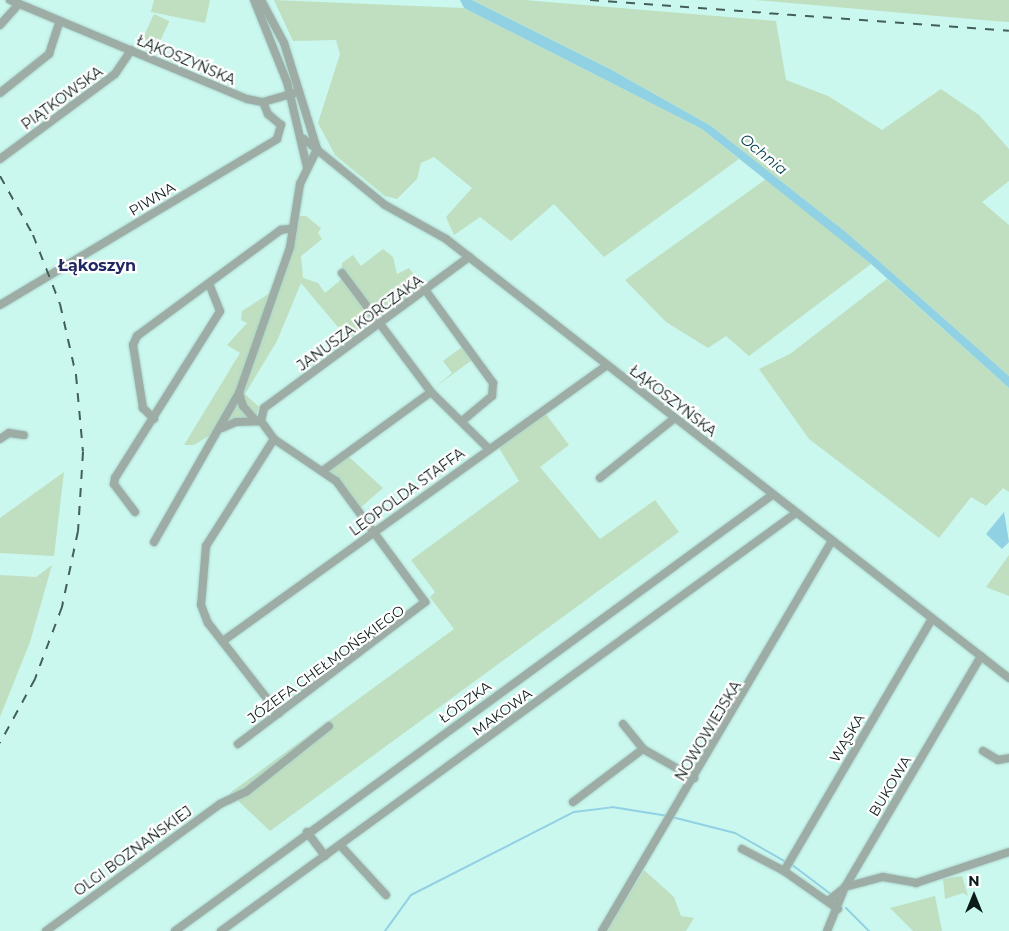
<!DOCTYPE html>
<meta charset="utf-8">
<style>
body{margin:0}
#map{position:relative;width:1009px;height:931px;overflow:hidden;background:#caf7ee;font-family:Montserrat,sans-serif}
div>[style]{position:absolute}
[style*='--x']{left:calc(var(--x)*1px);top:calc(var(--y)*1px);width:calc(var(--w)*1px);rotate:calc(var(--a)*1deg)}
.green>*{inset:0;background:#bfdfc0;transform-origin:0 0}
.water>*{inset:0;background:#91d1e4}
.stream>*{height:2px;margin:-1px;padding:0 1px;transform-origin:1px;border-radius:1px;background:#91d1e4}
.roads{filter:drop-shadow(0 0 1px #abd4cc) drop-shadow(0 0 1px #abd4cc)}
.minor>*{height:8px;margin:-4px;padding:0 4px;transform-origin:4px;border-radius:4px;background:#9dada5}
.rail>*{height:2px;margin-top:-1px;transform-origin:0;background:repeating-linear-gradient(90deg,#445e59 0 9px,transparent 0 18px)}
span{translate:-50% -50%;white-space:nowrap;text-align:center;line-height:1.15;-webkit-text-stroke:4.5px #fff;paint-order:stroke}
.street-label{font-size:14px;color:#0a1b18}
.water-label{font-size:15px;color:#0b4452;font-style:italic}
.quarter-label{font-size:16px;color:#202860;font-weight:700}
.north{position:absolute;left:949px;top:871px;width:50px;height:50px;-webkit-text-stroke:4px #fff;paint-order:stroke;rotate:0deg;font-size:14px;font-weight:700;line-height:20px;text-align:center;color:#0a1b18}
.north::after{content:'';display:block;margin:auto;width:18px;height:22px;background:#0a1b18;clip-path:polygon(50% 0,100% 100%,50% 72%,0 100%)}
</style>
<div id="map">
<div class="green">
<i style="clip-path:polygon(154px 0,210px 0,205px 23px,151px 12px)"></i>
<i style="clip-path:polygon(274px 0,464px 8px,702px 129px,739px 159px,604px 257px,554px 204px,511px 241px,480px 217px,454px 235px,446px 217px,472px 188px,434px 157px,421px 163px,417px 179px,397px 199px,385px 196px,335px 155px,318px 123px,340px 54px,336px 40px,293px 41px)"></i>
<i style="clip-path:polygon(472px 0,524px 0,776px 21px,786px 80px,828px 96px,882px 130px,941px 89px,979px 115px,1009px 149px,1009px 181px,982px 202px,1009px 225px,1009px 376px,847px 233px,711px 126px,610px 69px)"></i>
<i style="clip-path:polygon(755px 0,1009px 0,1009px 22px,994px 21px)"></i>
<i style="left:154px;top:14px;width:17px;height:28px;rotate:25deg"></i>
<i style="clip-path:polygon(766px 179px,871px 264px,749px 356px,726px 336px,708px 348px,666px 322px,625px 280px)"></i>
<i style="clip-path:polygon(296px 216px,306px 216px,321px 228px,318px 233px,322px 239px,301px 256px,303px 278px,318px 283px,325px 293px,343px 278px,373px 320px,348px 339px,301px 283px,277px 341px,245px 394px,259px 407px,255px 418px,226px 424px,270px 310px)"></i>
<i style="clip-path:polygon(383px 249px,393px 257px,397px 274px,409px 268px,422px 285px,380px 318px,342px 269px,342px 263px,353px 255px,361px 266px)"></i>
<i style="clip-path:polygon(887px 279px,1009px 388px,1009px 492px,1003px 488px,986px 506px,971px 497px,939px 538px,809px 439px,759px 369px,790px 354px)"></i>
<i style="clip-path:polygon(270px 293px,237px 391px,217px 431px,194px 445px,184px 445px,240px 353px,227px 345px,247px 323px,241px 320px,242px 311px)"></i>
<i style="clip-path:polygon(462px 347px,472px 360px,434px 388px,452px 373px,443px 361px)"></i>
<i style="clip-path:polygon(545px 413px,569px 445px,540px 467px,600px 539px,655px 500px,679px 532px,270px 831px,230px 793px,454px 629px,430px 597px,435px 592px,411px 560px,519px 481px,499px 448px)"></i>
<i style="clip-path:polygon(348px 456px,383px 488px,359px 509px,327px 470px)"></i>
<i style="clip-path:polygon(64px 472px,54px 556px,0 553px,0 518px)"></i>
<i style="clip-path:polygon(1009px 555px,1009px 596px,986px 587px)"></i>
<i style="clip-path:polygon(52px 565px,30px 642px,0 717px,0 575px,36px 577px)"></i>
<i style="clip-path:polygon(644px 870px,674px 897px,681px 916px,694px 918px,686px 931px,607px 931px)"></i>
<i style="clip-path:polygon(962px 876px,968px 896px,963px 893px,945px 899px,943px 879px)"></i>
<i style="clip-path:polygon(935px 896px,942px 931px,913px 931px,890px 908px)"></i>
</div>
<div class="water">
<i style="clip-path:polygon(460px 0,472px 0,610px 69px,711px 126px,847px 233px,1009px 376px,1009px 388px,871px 264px,702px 129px,464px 8px)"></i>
<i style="clip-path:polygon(1004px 512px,1009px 542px,1002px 549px,986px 534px)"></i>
</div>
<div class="stream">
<i style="--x:672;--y:817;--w:65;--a:14.3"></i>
<i style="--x:735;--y:833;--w:59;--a:29.6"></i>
<i style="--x:791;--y:864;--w:51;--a:37.1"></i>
<i style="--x:846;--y:908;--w:33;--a:45"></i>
<i style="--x:385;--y:931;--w:44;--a:-54.2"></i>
<i style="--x:411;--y:895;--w:183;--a:-27"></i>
<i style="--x:574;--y:812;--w:38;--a:-7"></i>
<i style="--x:612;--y:807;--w:57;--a:9.1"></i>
</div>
<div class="roads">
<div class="minor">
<i style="--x:10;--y:0;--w:257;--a:22.7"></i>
<i style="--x:247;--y:99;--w:16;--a:11"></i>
<i style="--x:263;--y:102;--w:37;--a:-16"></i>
<i style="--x:254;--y:0;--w:88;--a:68.1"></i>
<i style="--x:287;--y:82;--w:87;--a:76.8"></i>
<i style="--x:261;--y:0;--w:49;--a:61.9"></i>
<i style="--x:284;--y:43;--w:111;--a:72.7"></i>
<i style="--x:0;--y:25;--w:28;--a:-48"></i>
<i style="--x:0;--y:93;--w:63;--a:-38.5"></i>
<i style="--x:49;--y:54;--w:35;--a:-72"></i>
<i style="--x:304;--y:139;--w:104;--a:39.2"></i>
<i style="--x:385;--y:205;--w:70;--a:29.1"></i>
<i style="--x:446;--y:239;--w:714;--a:37.95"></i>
<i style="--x:0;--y:159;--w:143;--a:-36.5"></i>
<i style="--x:115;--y:74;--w:29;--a:-56"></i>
<i style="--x:342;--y:273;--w:149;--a:53.2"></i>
<i style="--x:431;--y:392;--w:81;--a:44.5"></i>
<i style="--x:426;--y:291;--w:114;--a:53.9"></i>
<i style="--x:493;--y:383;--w:13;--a:94"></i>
<i style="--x:492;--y:396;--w:38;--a:140"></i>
<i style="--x:0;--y:305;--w:323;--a:-30.9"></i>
<i style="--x:277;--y:139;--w:15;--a:-74"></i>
<i style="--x:281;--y:125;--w:17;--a:-140"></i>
<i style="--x:268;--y:114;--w:13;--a:-113"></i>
<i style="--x:239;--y:393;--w:14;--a:73"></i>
<i style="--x:243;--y:406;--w:18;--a:49"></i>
<i style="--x:154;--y:419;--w:16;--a:-135"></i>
<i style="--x:143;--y:408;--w:64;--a:-99"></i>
<i style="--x:133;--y:345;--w:10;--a:-66"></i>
<i style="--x:137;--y:336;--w:179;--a:-36.4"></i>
<i style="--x:281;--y:230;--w:12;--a:-9"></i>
<i style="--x:222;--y:428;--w:15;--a:-23"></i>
<i style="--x:236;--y:422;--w:25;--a:-2"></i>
<i style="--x:0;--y:439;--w:11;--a:-34"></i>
<i style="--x:9;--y:433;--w:15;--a:8"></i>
<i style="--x:274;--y:439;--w:127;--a:122.4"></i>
<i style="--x:206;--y:546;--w:59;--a:94.8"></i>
<i style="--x:201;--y:605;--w:19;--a:69"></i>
<i style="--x:208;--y:623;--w:115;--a:52"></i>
<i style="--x:324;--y:470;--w:132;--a:-36.1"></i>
<i style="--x:600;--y:478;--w:96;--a:-38.7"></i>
<i style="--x:135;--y:512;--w:35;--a:-127"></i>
<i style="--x:114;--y:484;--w:6;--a:-81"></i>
<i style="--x:115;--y:478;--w:197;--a:-57.8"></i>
<i style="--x:220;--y:311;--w:29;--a:-112"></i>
<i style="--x:154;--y:542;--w:172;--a:-60.3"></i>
<i style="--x:239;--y:393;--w:155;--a:-70.7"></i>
<i style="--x:290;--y:247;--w:64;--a:-81"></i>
<i style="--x:300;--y:184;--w:39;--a:-64"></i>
<i style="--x:223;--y:641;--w:473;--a:-35.7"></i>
<i style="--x:623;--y:724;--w:32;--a:51"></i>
<i style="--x:643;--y:749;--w:59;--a:29.6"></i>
<i style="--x:238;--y:744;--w:235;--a:-37.2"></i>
<i style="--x:425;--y:602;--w:150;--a:-126.3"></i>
<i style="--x:336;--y:481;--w:75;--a:-145.9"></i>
<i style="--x:274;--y:439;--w:22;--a:-126"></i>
<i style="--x:261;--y:421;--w:13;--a:-77"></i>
<i style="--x:264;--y:408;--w:255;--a:-36.4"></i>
<i style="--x:983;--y:751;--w:17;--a:31"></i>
<i style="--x:998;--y:760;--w:11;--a:-10"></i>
<i style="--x:573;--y:802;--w:88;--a:-37.1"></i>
<i style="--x:307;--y:832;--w:30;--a:53"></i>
<i style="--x:340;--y:845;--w:68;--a:47.4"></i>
<i style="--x:742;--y:849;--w:47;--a:27.6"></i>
<i style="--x:784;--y:871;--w:66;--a:35.1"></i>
<i style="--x:784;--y:871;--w:292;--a:-59.6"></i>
<i style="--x:828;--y:901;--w:22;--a:-39"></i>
<i style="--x:845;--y:887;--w:39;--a:-15"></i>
<i style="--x:883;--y:877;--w:34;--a:10"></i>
<i style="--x:916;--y:883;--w:98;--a:-18.4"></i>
<i style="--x:46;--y:931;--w:215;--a:-36.1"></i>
<i style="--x:220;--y:804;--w:29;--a:-25"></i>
<i style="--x:246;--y:792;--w:106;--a:-38.5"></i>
<i style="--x:175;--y:931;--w:739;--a:-36.14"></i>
<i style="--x:221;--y:931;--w:711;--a:-36.02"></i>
<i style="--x:602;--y:931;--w:453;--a:-59.5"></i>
<i style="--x:827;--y:931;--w:48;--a:-67.8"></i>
<i style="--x:845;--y:887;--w:268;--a:-59.5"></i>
</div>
</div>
<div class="rail">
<i style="--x:590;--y:0;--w:420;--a:4.2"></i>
<i style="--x:0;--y:176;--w:68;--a:60.8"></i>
<i style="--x:33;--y:235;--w:74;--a:68.6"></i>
<i style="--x:60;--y:304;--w:73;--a:77.3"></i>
<i style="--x:76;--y:375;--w:77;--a:84.8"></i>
<i style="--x:83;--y:452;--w:79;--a:93.6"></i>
<i style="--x:78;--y:531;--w:78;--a:101.9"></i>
<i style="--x:62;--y:607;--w:77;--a:110.6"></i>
<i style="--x:35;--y:679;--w:73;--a:118.7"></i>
</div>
<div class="street-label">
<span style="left:186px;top:60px;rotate:23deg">ŁĄKOSZYŃSKA</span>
<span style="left:62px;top:98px;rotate:-36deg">PIĄTKOWSKA</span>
<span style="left:152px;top:199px;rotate:-31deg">PIWNA</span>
<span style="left:360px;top:323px;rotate:-36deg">JANUSZA KORCZAKA</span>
<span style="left:673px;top:401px;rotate:38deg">ŁĄKOSZYŃSKA</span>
<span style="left:407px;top:492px;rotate:-36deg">LEOPOLDA STAFFA</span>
<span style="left:326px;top:664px;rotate:-36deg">JÓZEFA CHEŁMOŃSKIEGO</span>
<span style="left:465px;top:702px;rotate:-36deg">ŁÓDZKA</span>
<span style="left:502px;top:712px;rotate:-36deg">MAKOWA</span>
<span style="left:708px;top:731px;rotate:-59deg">NOWOWIEJSKA</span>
<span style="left:847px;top:738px;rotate:-59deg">WĄSKA</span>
<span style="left:890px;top:786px;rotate:-59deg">BUKOWA</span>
<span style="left:133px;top:851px;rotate:-36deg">OLGI BOZNAŃSKIEJ</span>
</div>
<div class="water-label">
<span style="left:764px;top:154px;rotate:39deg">Ochnia</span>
</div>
<div class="quarter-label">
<span style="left:97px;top:266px">Łąkoszyn</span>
</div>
<div class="north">N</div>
</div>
